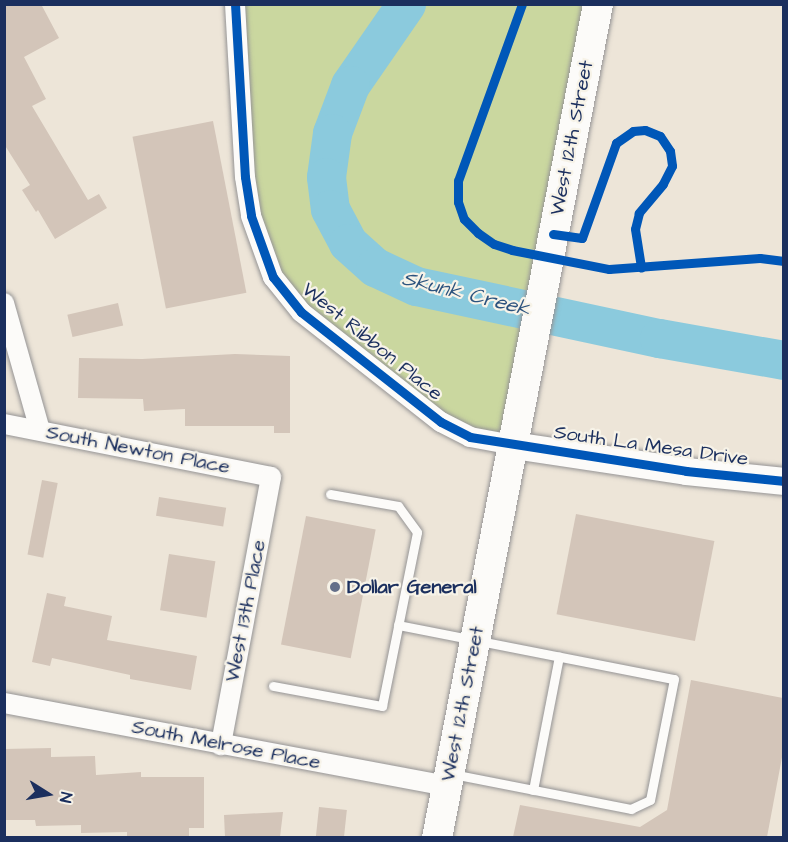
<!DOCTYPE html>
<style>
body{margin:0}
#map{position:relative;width:788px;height:842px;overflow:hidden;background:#ede5d8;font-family:"Architects Daughter",sans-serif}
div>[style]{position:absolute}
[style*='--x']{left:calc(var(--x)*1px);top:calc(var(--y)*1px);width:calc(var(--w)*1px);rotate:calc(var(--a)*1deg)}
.green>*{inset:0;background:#cad79f}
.river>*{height:39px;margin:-19.5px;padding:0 19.5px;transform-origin:19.5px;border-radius:19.5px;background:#8bcadd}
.building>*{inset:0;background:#d3c5b9;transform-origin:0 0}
.roads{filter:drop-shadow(0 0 2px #959495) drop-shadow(0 0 2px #959495)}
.lane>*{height:9px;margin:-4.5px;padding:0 4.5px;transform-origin:4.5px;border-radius:4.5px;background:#fcfbf9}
.street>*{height:20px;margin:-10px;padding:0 10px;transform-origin:10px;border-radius:10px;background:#fcfbf9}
.secondary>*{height:27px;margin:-13.5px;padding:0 13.5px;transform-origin:13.5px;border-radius:13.5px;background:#fcfbf9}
.primary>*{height:30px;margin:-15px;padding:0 15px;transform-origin:15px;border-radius:15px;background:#fcfbf9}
.cycleway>*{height:9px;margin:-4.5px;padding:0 4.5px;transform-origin:4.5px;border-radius:4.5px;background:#0057b8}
.dots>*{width:16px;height:16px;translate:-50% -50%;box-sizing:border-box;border:3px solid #f7f3e8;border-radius:50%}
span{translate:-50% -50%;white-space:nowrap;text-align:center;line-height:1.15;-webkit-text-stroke:4.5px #f7f3e8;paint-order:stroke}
.street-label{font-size:20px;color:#1b2f5e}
.poi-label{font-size:20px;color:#1b2f5e;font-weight:700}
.left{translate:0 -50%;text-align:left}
.water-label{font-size:21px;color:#2c537e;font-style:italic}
.frame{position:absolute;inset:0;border:6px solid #1b2f5e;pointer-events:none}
.north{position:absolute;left:18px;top:764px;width:60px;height:60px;-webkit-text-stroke:4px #f7f3e8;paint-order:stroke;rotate:101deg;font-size:16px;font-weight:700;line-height:24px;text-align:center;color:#1b2f5e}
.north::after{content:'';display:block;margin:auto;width:21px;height:27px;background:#1b2f5e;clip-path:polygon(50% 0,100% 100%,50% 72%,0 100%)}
</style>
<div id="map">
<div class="green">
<i style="clip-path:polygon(233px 5px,599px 5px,513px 445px,441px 422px,301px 312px,265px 261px)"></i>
</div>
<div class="river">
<i style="--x:406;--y:4;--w:98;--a:124.7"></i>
<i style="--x:350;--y:85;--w:51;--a:110.6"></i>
<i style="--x:332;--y:133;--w:44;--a:97.8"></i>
<i style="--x:326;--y:177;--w:32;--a:83"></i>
<i style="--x:330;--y:209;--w:38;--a:62"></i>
<i style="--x:348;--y:243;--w:36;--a:42"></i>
<i style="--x:375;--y:267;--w:45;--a:24.9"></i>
<i style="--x:416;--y:286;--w:249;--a:12.1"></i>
<i style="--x:659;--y:338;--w:127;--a:10"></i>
</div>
<div class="building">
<i style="clip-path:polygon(4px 4px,41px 4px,59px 38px,24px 57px,46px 99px,32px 106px,88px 200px,99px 194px,107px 208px,55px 239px,38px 210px,36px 212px,22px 190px,30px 185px,4px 144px)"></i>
<i style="left:213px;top:121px;width:175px;height:82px;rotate:79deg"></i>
<i style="left:118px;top:303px;width:23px;height:52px;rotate:77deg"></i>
<i style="clip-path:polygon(235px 354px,290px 356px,290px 433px,274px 433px,274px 426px,185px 426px,185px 409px,144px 411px,143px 399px,78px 398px,79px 358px,142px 359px)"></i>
<i style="left:42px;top:480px;width:16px;height:76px;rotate:11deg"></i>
<i style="left:159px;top:497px;width:68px;height:19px;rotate:9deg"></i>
<i style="left:576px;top:514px;width:141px;height:102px;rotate:11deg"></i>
<i style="left:306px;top:516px;width:71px;height:131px;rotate:11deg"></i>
<i style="left:169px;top:554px;width:47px;height:57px;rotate:9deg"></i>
<i style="clip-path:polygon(47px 593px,66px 597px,64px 606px,112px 616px,107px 640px,197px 656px,191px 690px,130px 679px,130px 675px,52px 658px,50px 666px,32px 662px)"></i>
<i style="clip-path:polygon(691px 680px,783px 698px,783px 752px,767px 837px,513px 837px,520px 805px,640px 827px,667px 810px)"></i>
<i style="clip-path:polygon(51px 748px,51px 757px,95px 756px,96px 775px,141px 772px,141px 777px,204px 777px,204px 828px,189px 828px,189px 837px,127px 837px,127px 832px,81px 833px,81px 825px,36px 826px,35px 820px,4px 820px,4px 749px)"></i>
<i style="left:319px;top:807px;width:28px;height:30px;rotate:6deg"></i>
<i style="clip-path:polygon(283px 812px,280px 837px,225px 837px,224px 815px)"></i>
</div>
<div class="roads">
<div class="lane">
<i style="--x:398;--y:625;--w:281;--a:11.1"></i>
<i style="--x:674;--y:679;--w:123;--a:101.2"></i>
<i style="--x:650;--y:800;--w:21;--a:155"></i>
<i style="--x:631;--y:809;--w:182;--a:-168.9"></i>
<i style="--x:273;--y:686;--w:111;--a:10.4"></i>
<i style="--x:382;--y:706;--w:177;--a:-78.6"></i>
<i style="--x:417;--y:532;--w:32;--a:-126"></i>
<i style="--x:398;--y:506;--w:69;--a:-170"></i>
<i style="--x:533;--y:790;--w:136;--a:-79"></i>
</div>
<div class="street">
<i style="--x:235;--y:4;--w:173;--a:86.7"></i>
<i style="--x:245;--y:177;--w:39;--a:81"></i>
<i style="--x:251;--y:216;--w:65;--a:70.2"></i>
<i style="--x:273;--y:277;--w:45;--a:51.3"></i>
<i style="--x:301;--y:312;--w:178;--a:38.2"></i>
<i style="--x:441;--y:422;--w:33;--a:27"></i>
<i style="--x:470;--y:437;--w:44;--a:10.5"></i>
<i style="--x:4;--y:303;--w:132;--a:74.2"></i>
<i style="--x:4;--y:424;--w:272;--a:11.2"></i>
<i style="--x:271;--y:477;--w:273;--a:100.6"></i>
<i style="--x:4;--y:703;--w:451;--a:10.6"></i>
</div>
<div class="secondary">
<i style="--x:513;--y:445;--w:175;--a:8.5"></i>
<i style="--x:686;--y:471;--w:99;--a:5.8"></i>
</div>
<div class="primary">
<i style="--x:437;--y:838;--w:849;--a:-79.07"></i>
</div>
</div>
<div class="cycleway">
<i style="--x:235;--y:4;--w:173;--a:86.7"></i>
<i style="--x:245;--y:177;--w:39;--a:81"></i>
<i style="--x:251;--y:216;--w:65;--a:70.2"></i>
<i style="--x:273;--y:277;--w:45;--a:51.3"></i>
<i style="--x:301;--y:312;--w:178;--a:38.2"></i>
<i style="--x:441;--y:422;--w:33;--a:27"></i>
<i style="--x:470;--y:437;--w:219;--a:8.9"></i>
<i style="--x:686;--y:471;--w:99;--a:5.8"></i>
<i style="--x:522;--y:4;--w:188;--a:109.9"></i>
<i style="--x:458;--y:181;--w:21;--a:90"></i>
<i style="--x:458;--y:202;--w:18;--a:71"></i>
<i style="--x:464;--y:219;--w:20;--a:45"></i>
<i style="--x:478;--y:233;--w:19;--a:35"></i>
<i style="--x:494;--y:244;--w:19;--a:18"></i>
<i style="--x:512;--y:250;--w:99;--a:11.1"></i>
<i style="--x:609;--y:269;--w:151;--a:-4.2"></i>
<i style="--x:760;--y:258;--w:24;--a:7"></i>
<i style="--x:553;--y:234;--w:29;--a:8"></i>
<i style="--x:582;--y:238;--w:101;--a:-70.3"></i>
<i style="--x:616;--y:143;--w:21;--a:-35"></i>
<i style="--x:633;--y:131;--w:12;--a:-5"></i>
<i style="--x:645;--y:130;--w:16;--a:22"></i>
<i style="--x:660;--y:136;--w:18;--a:56"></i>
<i style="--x:670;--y:151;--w:15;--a:82"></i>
<i style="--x:672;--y:166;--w:20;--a:117"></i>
<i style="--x:663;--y:184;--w:38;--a:130"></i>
<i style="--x:639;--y:213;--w:16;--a:104"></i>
<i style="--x:635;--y:229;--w:39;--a:81"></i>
</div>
<div class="dots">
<i style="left:335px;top:587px;background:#646f89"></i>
</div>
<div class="street-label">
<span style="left:572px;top:138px;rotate:-79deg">West 12th Street</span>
<span style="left:372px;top:342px;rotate:39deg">West Ribbon Place</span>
<span style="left:651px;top:446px;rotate:8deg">South La Mesa Drive</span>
<span style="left:138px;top:450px;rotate:11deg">South Newton Place</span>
<span style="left:246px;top:611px;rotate:-79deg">West 13th Place</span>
<span style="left:463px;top:704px;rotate:-79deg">West 12th Street</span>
<span style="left:226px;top:745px;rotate:11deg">South Melrose Place</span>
</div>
<div class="poi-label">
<span class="left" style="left:347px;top:587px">Dollar General</span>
</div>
<div class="water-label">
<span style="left:466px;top:294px;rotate:14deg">Skunk Creek</span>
</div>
<div class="frame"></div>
<div class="north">N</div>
</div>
